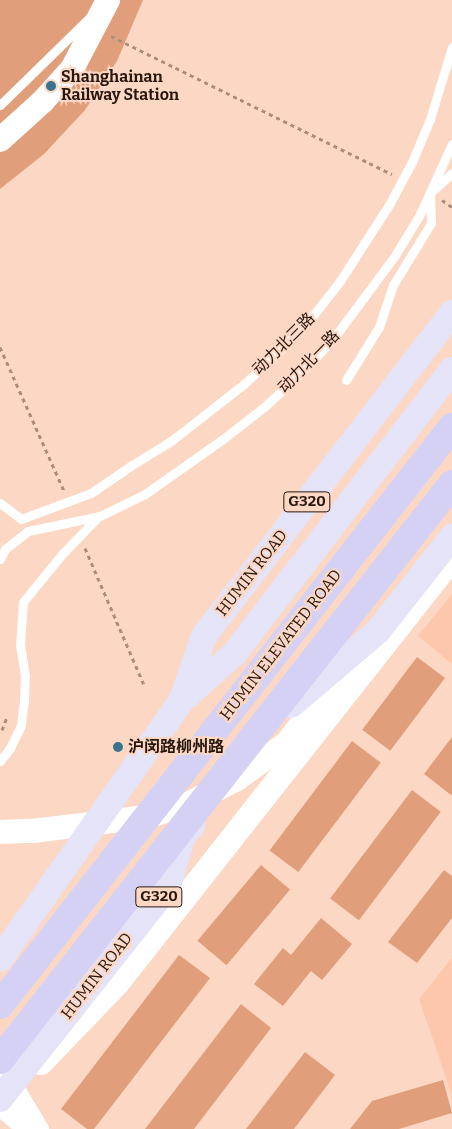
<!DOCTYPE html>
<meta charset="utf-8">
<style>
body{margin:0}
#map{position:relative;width:452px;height:1129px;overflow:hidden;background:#fcd7c4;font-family:Bitter,"Noto Sans SC",serif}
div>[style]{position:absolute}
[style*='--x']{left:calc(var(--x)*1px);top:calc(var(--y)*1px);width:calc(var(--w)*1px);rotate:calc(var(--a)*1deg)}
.built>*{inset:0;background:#fcc7ab}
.building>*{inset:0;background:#e19e7a;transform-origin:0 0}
.path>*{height:3px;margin-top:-1.5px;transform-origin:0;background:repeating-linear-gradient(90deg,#aa8d7e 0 4px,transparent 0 8px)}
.lane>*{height:9px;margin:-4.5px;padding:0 4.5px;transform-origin:4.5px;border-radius:4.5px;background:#fff}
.street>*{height:16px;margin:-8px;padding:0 8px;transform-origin:8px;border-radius:8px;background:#fff}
.secondary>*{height:24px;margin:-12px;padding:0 12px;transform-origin:12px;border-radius:12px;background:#fff}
.primary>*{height:26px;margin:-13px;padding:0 13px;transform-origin:13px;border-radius:13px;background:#e5e3f8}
.highway>*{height:28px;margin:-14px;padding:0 14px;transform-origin:14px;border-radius:14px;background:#d4d1f4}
.dots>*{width:14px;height:14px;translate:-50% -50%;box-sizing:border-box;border:2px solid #fcd7c4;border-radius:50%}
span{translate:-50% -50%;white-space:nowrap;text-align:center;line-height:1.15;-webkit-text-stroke:4px #fcd7c4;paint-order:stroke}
.shield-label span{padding:1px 4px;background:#fcd7c4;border:1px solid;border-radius:4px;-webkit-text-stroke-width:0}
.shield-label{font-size:15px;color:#27170e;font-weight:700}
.poi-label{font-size:16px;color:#27170e;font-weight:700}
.left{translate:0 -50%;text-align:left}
.street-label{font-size:16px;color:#27170e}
</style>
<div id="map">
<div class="built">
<i style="clip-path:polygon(452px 594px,452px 664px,418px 636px)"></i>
<i style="clip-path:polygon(452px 958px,452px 1095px,419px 999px)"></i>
</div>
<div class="building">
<i style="clip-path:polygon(0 0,143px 0,117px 61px,85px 110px,44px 154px,0 189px)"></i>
<i style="left:417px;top:657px;width:35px;height:91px;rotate:37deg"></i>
<i style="clip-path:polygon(452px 737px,452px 794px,451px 795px,424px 774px)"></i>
<i style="left:352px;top:741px;width:36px;height:137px;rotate:37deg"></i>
<i style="left:412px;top:790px;width:36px;height:136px;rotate:37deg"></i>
<i style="left:261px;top:865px;width:38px;height:99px;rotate:40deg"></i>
<i style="clip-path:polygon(444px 870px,452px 876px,452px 918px,417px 963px,388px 942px)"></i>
<i style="clip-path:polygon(321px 918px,352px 944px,322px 980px,311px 971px,283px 1006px,254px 984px,283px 948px,291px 955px)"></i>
<i style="clip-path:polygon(179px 955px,210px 978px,94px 1129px,87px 1129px,61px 1109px)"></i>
<i style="clip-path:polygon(241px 1004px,271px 1028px,194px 1129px,145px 1129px)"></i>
<i style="clip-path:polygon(305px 1052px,335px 1075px,294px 1129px,246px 1129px)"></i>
<i style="clip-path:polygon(443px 1080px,452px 1113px,399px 1129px,350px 1129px,372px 1101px)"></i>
</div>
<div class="path">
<i style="--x:111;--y:36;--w:313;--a:26.2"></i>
<i style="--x:442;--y:200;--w:12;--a:35"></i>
<i style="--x:0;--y:347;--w:158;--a:66"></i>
<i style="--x:85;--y:548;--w:149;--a:66.7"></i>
<i style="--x:2;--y:730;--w:14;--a:-69"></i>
</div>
<div class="lane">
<i style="--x:0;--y:105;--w:123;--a:-44.3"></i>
<i style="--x:346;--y:380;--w:62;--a:-58.1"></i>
<i style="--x:379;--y:327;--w:44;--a:-71.6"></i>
<i style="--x:393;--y:285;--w:73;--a:-58.5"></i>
<i style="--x:431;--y:223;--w:30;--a:-92"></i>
<i style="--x:430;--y:193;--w:30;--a:-42"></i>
<i style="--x:0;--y:503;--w:26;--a:37"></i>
<i style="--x:21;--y:519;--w:75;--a:-20.4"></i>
<i style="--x:91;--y:493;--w:50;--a:-34.3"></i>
<i style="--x:132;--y:465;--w:46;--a:-31.6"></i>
<i style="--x:171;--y:441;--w:93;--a:-38"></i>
<i style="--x:244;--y:384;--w:48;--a:-43.3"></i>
<i style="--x:279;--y:351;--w:46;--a:-45.9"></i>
<i style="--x:311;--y:318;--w:47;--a:-51.9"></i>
<i style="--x:340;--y:281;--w:93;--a:-57.3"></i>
<i style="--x:390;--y:203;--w:47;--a:-61.8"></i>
<i style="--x:412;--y:162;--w:47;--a:-67.3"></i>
<i style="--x:430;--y:119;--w:75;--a:-73"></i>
<i style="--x:0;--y:559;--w:11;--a:-63"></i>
<i style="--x:5;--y:549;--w:29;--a:-38"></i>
<i style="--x:28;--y:531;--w:74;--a:-11.8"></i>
<i style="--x:100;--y:516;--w:50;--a:-26.1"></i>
<i style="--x:145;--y:494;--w:95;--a:-35.2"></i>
<i style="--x:223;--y:439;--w:52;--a:-38"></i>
<i style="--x:264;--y:407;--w:49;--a:-42.5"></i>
<i style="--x:300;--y:374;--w:48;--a:-46.7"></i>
<i style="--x:333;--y:339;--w:102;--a:-53.4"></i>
<i style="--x:394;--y:257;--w:48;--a:-58.6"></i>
<i style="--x:419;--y:216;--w:79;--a:-65.4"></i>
<i style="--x:0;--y:761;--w:16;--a:-52"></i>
<i style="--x:10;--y:748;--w:25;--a:-64"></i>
<i style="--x:21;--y:725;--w:24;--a:-83"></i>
<i style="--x:24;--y:701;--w:25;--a:-88"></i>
<i style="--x:25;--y:676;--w:30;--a:-99"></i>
<i style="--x:20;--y:646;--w:44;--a:-86.1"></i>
<i style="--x:23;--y:602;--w:63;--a:-50.8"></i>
<i style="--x:63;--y:553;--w:52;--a:-45.8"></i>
</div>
<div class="street">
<i style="--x:7;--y:1077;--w:8;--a:40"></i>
<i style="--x:13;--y:1082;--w:55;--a:59.2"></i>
</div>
<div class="secondary">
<i style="--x:0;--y:140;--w:58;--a:-42.2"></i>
<i style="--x:43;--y:101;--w:43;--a:-47.8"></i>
<i style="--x:72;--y:69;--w:78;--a:-62.4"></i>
<i style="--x:0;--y:832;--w:33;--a:-2"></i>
<i style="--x:33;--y:831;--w:114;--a:-7.1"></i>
<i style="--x:146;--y:817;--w:46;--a:-17.7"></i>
<i style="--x:190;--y:803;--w:53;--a:-27.1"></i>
<i style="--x:237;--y:779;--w:62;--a:-35.8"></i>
<i style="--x:287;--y:743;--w:93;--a:-52.9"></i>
<i style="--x:41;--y:1063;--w:110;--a:-46.1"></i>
<i style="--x:117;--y:984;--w:541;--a:-51.75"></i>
<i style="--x:0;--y:1103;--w:40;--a:41"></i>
</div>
<div class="primary">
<i style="--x:182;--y:699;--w:67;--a:-70.8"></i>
<i style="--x:204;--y:636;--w:407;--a:-52.5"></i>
<i style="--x:291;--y:705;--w:114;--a:-40.4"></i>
<i style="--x:378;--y:631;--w:120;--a:-51.8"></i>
<i style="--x:0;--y:959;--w:315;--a:-54.9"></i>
<i style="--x:181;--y:701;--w:71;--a:-41.6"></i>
<i style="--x:234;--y:654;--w:358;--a:-52.5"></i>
<i style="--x:0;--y:1099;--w:271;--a:-51.7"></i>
<i style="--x:168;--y:886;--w:50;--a:-73.7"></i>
<i style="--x:182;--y:838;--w:16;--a:-50"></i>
</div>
<div class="highway">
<i style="--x:0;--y:1005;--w:734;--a:-51.97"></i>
<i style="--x:0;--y:1060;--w:732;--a:-51.88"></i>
</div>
<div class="dots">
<i style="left:51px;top:86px;background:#3a738c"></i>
<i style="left:118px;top:747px;background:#3a738c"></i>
</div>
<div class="shield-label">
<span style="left:307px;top:502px">G320</span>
<span style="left:159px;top:897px">G320</span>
</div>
<div class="poi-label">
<span class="left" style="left:61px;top:86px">Shanghainan<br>Railway Station</span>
<span class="left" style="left:128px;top:747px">沪闵路柳州路</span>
</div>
<div class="street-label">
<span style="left:284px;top:344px;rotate:-45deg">动力北三路</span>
<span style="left:309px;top:362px;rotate:-46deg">动力北一路</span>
<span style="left:252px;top:573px;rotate:-52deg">HUMIN ROAD</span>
<span style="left:281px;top:645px;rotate:-52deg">HUMIN ELEVATED ROAD</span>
<span style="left:97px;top:976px;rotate:-52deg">HUMIN ROAD</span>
</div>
</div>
